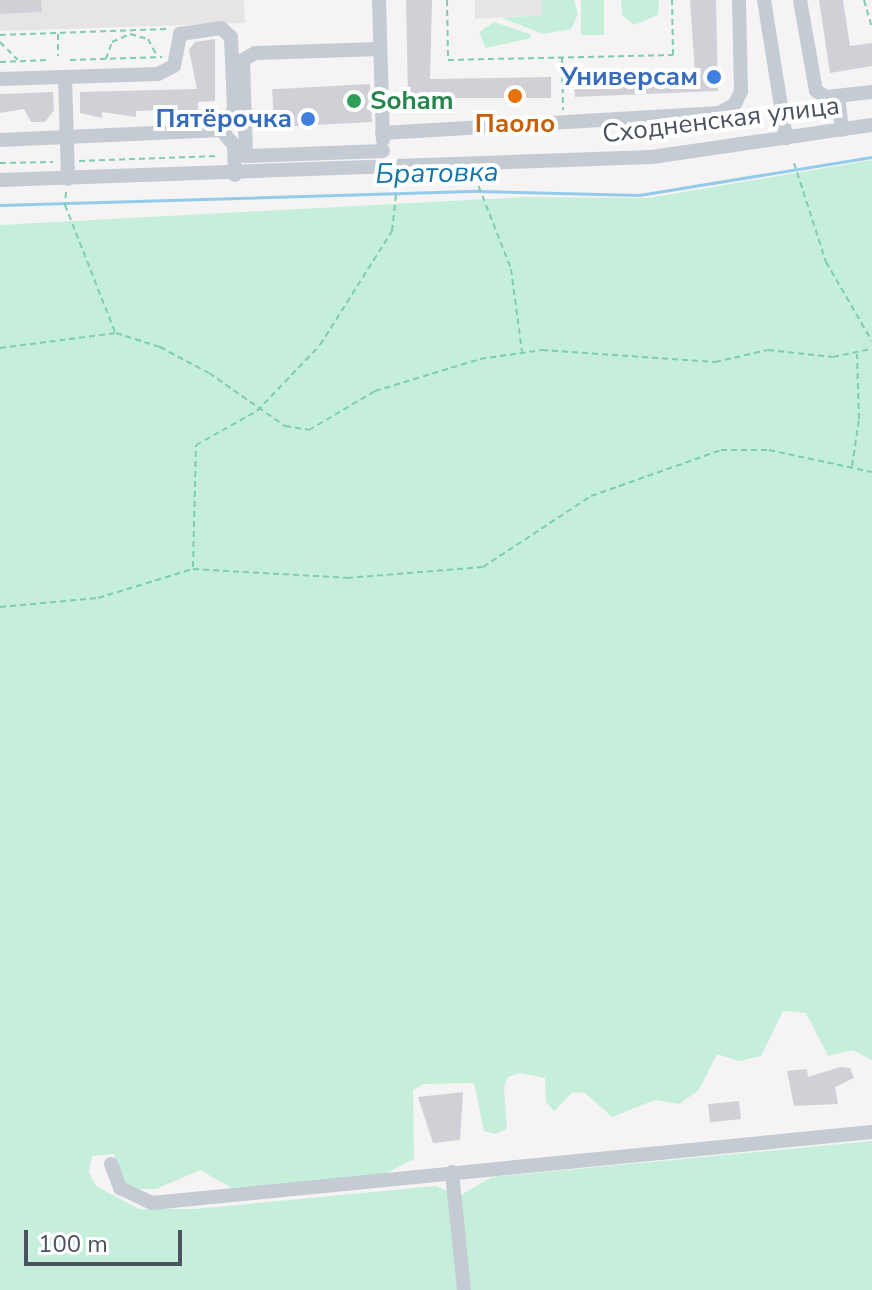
<!DOCTYPE html>
<meta charset="utf-8">
<style>
body{margin:0}
#map{position:relative;width:872px;height:1290px;overflow:hidden;background:#f5f3f3;font-family:"Nunito Sans",sans-serif}
div>[style]{position:absolute}
[style*='--x']{left:calc(var(--x)*1px);top:calc(var(--y)*1px);width:calc(var(--w)*1px);rotate:calc(var(--a)*1deg)}
.education>*{inset:0;background:#e6e4e5}
.green>*{inset:0;background:#c5efdb;transform-origin:0 0}
.stream>*{height:3px;margin:-1.5px;padding:0 1.5px;transform-origin:1.5px;border-radius:1.5px;background:#94cbea}
.building>*{inset:0;background:#d0d1d7;transform-origin:0 0}
.path>*{height:2px;margin-top:-1px;transform-origin:0;background:repeating-linear-gradient(90deg,#7eccb1 0 6px,transparent 0 10px)}
.minor>*{height:14px;margin:-7px;padding:0 7px;transform-origin:7px;border-radius:7px;background:#c4cbd3}
.dots>*{width:22px;height:22px;translate:-50% -50%;box-sizing:border-box;border:4px solid #fff;border-radius:50%}
span{translate:-50% -50%;white-space:nowrap;text-align:center;line-height:1.15;-webkit-text-stroke:8px #fff;paint-order:stroke}
.shop-label{font-size:26px;color:#366cbe;font-weight:700}
.right{translate:-100% -50%;text-align:right}
.leisure-label{font-size:26px;color:#27864d;font-weight:700}
.left{translate:0 -50%;text-align:left}
.street-label{font-size:26px;color:#4b5360}
.food-label{font-size:26px;color:#c56008;font-weight:700}
.water-label{font-size:28px;color:#1375ab;font-style:italic}
.scale{position:absolute;left:24px;top:1230px;width:158px;height:36px;box-sizing:border-box;border:4px solid #4b5360;border-top:0;padding-left:10px;font-size:24px;line-height:28px;white-space:nowrap;color:#4b5360;-webkit-text-stroke:6px #fff;paint-order:stroke}
</style>
<div id="map">
<div class="education">
<i style="clip-path:polygon(0 0,244px 0,245px 23px,0 31px)"></i>
<i style="clip-path:polygon(475px 0,542px 0,543px 15px,475px 19px)"></i>
</div>
<div class="green">
<i style="clip-path:polygon(542px 0,574px 0,578px 14px,571px 29px,543px 34px,502px 18px,542px 15px)"></i>
<i style="left:581px;top:0;width:23px;height:35px"></i>
<i style="clip-path:polygon(621px 0,659px 0,658px 15px,634px 25px,622px 15px)"></i>
<i style="clip-path:polygon(494px 22px,530px 34px,531px 38px,486px 48px,479px 32px)"></i>
<i style="clip-path:polygon(872px 160px,872px 1060px,852px 1050px,828px 1056px,806px 1013px,783px 1011px,761px 1056px,739px 1061px,717px 1054px,699px 1090px,679px 1104px,655px 1100px,612px 1117px,584px 1092px,572px 1093px,554px 1111px,546px 1102px,545px 1078px,520px 1073px,508px 1077px,504px 1088px,507px 1129px,496px 1134px,484px 1131px,474px 1083px,424px 1084px,413px 1090px,414px 1159px,381px 1176px,232px 1188px,200px 1170px,156px 1189px,131px 1189px,122px 1182px,114px 1154px,92px 1156px,89px 1172px,96px 1186px,139px 1209px,195px 1209px,436px 1186px,459px 1196px,492px 1177px,872px 1141px,872px 1290px,0 1290px,0 225px,526px 197px,648px 198px)"></i>
</div>
<div class="stream">
<i style="--x:0;--y:205;--w:479;--a:-1.7"></i>
<i style="--x:479;--y:191;--w:160;--a:1.4"></i>
<i style="--x:639;--y:195;--w:236;--a:-9.3"></i>
</div>
<div class="building">
<i style="clip-path:polygon(0 0,41px 0,42px 12px,0 14px)"></i>
<i style="clip-path:polygon(406px 0,432px 0,430px 79px,551px 77px,551px 98px,408px 98px)"></i>
<i style="clip-path:polygon(690px 0,716px 0,718px 91px,575px 97px,574px 76px,695px 73px)"></i>
<i style="clip-path:polygon(819px 0,843px 0,850px 46px,872px 43px,872px 66px,830px 73px)"></i>
<i style="clip-path:polygon(215px 39px,215px 101px,198px 102px,198px 110px,170px 110px,170px 116px,160px 117px,160px 110px,136px 111px,136px 117px,102px 112px,102px 118px,80px 113px,80px 92px,197px 89px,189px 50px,195px 42px)"></i>
<i style="left:370px;top:84px;width:38px;height:98px;rotate:87deg"></i>
<i style="clip-path:polygon(53px 92px,54px 110px,45px 122px,31px 122px,24px 109px,0 113px,0 94px)"></i>
<i style="clip-path:polygon(840px 1067px,850px 1068px,854px 1078px,835px 1087px,838px 1104px,794px 1106px,787px 1071px,807px 1069px,808px 1077px)"></i>
<i style="clip-path:polygon(463px 1092px,460px 1140px,433px 1143px,418px 1097px)"></i>
<i style="left:739px;top:1101px;width:18px;height:31px;rotate:84deg"></i>
</div>
<div class="path">
<i style="--x:447;--y:0;--w:60;--a:89"></i>
<i style="--x:448;--y:60;--w:225;--a:-1.3"></i>
<i style="--x:673;--y:55;--w:55;--a:-91"></i>
<i style="--x:864;--y:0;--w:29;--a:74"></i>
<i style="--x:58;--y:34;--w:22;--a:90"></i>
<i style="--x:0;--y:35;--w:167;--a:-2.1"></i>
<i style="--x:0;--y:42;--w:25;--a:45"></i>
<i style="--x:562;--y:57;--w:53;--a:88.9"></i>
<i style="--x:106;--y:59;--w:18;--a:-71"></i>
<i style="--x:112;--y:42;--w:20;--a:-24"></i>
<i style="--x:130;--y:34;--w:19;--a:16"></i>
<i style="--x:148;--y:39;--w:19;--a:62"></i>
<i style="--x:70;--y:60;--w:92;--a:-1.9"></i>
<i style="--x:0;--y:62;--w:48;--a:-2.4"></i>
<i style="--x:79;--y:161;--w:139;--a:-2.1"></i>
<i style="--x:0;--y:163;--w:53;--a:-1.1"></i>
<i style="--x:794;--y:163;--w:104;--a:72.1"></i>
<i style="--x:826;--y:262;--w:91;--a:59.8"></i>
<i style="--x:475;--y:177;--w:99;--a:68.6"></i>
<i style="--x:511;--y:269;--w:83;--a:82.4"></i>
<i style="--x:66;--y:192;--w:13;--a:94"></i>
<i style="--x:65;--y:205;--w:136;--a:68.5"></i>
<i style="--x:0;--y:348;--w:117;--a:-7.4"></i>
<i style="--x:116;--y:333;--w:46;--a:17.7"></i>
<i style="--x:160;--y:347;--w:55;--a:28"></i>
<i style="--x:209;--y:373;--w:93;--a:34.9"></i>
<i style="--x:285;--y:426;--w:24;--a:9"></i>
<i style="--x:309;--y:430;--w:77;--a:-30.6"></i>
<i style="--x:375;--y:391;--w:110;--a:-16.9"></i>
<i style="--x:480;--y:359;--w:63;--a:-8.3"></i>
<i style="--x:542;--y:350;--w:173;--a:4"></i>
<i style="--x:715;--y:362;--w:54;--a:-12.8"></i>
<i style="--x:768;--y:350;--w:65;--a:6.1"></i>
<i style="--x:833;--y:357;--w:40;--a:-12"></i>
<i style="--x:852;--y:466;--w:48;--a:-81.5"></i>
<i style="--x:859;--y:419;--w:65;--a:-91.8"></i>
<i style="--x:193;--y:567;--w:122;--a:-88.6"></i>
<i style="--x:196;--y:445;--w:70;--a:-29.1"></i>
<i style="--x:257;--y:411;--w:91;--a:-46.3"></i>
<i style="--x:320;--y:345;--w:135;--a:-57.7"></i>
<i style="--x:392;--y:231;--w:54;--a:-83.7"></i>
<i style="--x:0;--y:607;--w:98;--a:-5.2"></i>
<i style="--x:98;--y:598;--w:99;--a:-17"></i>
<i style="--x:193;--y:569;--w:154;--a:3.3"></i>
<i style="--x:347;--y:578;--w:136;--a:-4.6"></i>
<i style="--x:483;--y:567;--w:129;--a:-33.3"></i>
<i style="--x:591;--y:496;--w:138;--a:-19.5"></i>
<i style="--x:721;--y:450;--w:48;--a:0"></i>
<i style="--x:769;--y:450;--w:105;--a:12.1"></i>
</div>
<div class="minor">
<i style="--x:379;--y:0;--w:140;--a:88.4"></i>
<i style="--x:764;--y:0;--w:140;--a:80.9"></i>
<i style="--x:800;--y:0;--w:92;--a:80"></i>
<i style="--x:816;--y:91;--w:13;--a:29"></i>
<i style="--x:827;--y:97;--w:45;--a:-6.3"></i>
<i style="--x:380;--y:49;--w:125;--a:178.2"></i>
<i style="--x:255;--y:53;--w:14;--a:150"></i>
<i style="--x:243;--y:60;--w:96;--a:88.2"></i>
<i style="--x:246;--y:156;--w:137;--a:-2.1"></i>
<i style="--x:65;--y:77;--w:102;--a:88.3"></i>
<i style="--x:0;--y:79;--w:158;--a:-1.8"></i>
<i style="--x:158;--y:74;--w:18;--a:-27"></i>
<i style="--x:174;--y:66;--w:33;--a:-79"></i>
<i style="--x:180;--y:34;--w:41;--a:-8.3"></i>
<i style="--x:221;--y:28;--w:13;--a:42"></i>
<i style="--x:231;--y:37;--w:72;--a:87.6"></i>
<i style="--x:234;--y:109;--w:25;--a:122"></i>
<i style="--x:221;--y:130;--w:221;--a:177.4"></i>
<i style="--x:838;--y:97;--w:33;--a:83"></i>
<i style="--x:221;--y:130;--w:20;--a:49"></i>
<i style="--x:234;--y:145;--w:30;--a:88"></i>
<i style="--x:382;--y:133;--w:338;--a:-3.4"></i>
<i style="--x:719;--y:113;--w:18;--a:-29"></i>
<i style="--x:735;--y:104;--w:14;--a:-65"></i>
<i style="--x:741;--y:91;--w:91;--a:-91.3"></i>
<i style="--x:0;--y:180;--w:652;--a:-2.02"></i>
<i style="--x:652;--y:157;--w:222;--a:-8.3"></i>
<i style="--x:111;--y:1164;--w:26;--a:69"></i>
<i style="--x:120;--y:1188;--w:35;--a:25"></i>
<i style="--x:152;--y:1203;--w:723;--a:-5.63"></i>
<i style="--x:452;--y:1172;--w:119;--a:84.2"></i>
</div>
<div class="dots">
<i style="left:714px;top:77px;background:#3f7fe0"></i>
<i style="left:515px;top:96px;background:#e8710a"></i>
<i style="left:354px;top:101px;background:#2e9e5b"></i>
<i style="left:308px;top:119px;background:#3f7fe0"></i>
</div>
<div class="shop-label">
<span class="right" style="left:698px;top:77px">Универсам</span>
<span class="right" style="left:292px;top:119px">Пятёрочка</span>
</div>
<div class="leisure-label">
<span class="left" style="left:370px;top:101px">Soham</span>
</div>
<div class="street-label">
<span style="left:721px;top:120px;rotate:-7deg">Сходненская улица</span>
</div>
<div class="food-label">
<span style="left:515px;top:124px">Паоло</span>
</div>
<div class="water-label">
<span style="left:437px;top:173px;rotate:-1deg">Братовка</span>
</div>
<div class="scale">100 m</div>
</div>
